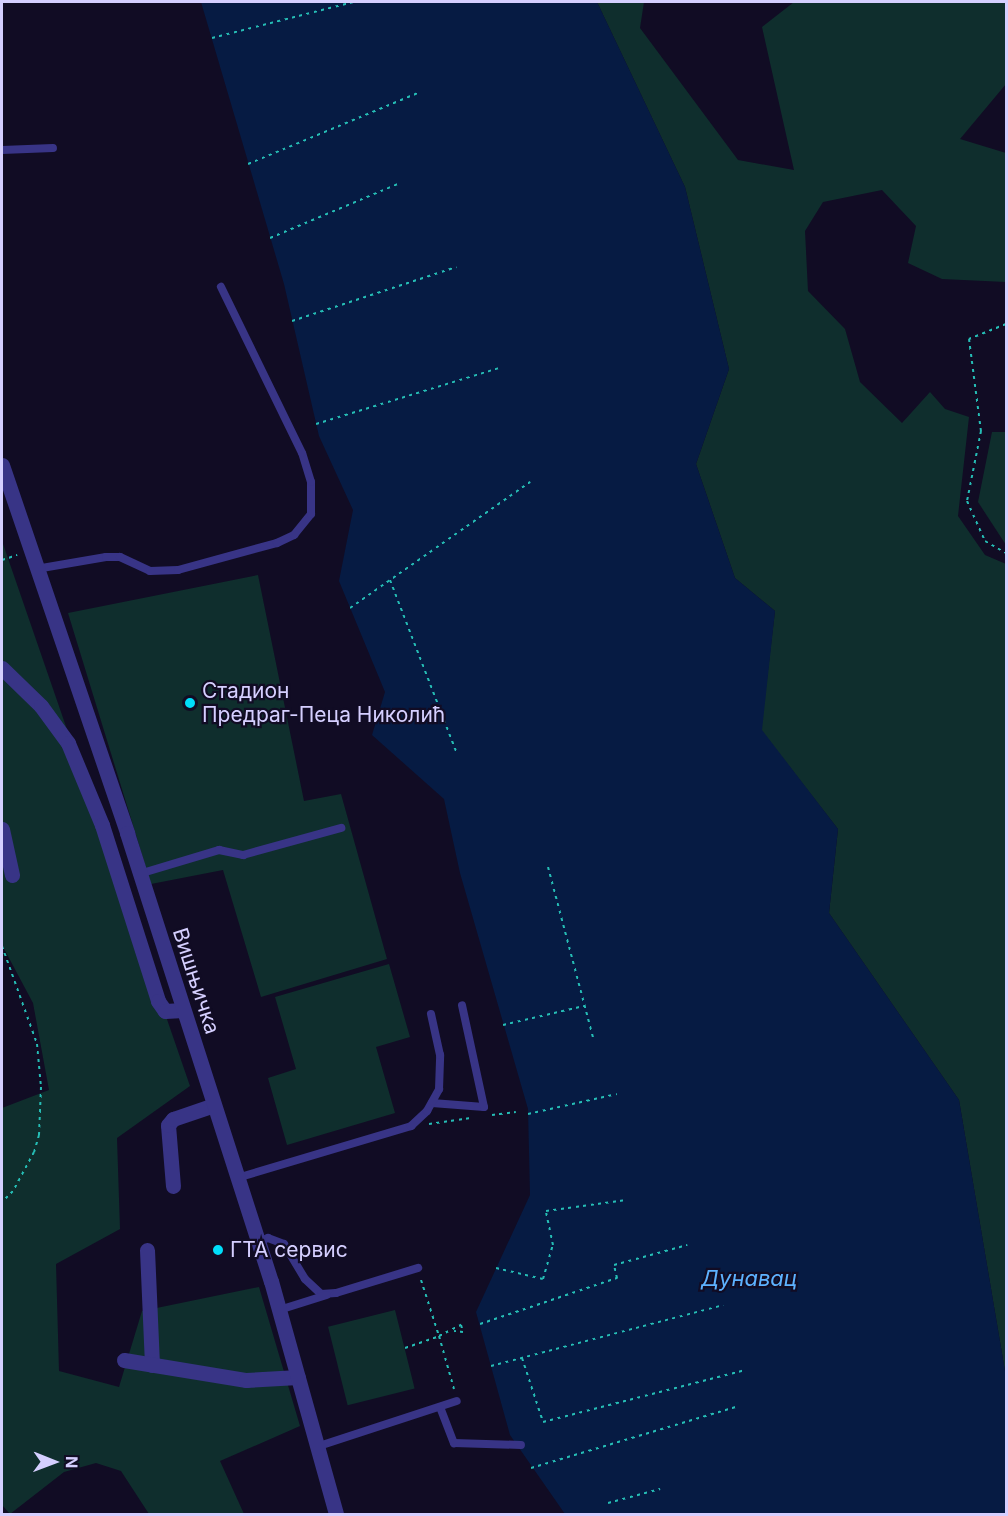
<!DOCTYPE html>
<meta charset="utf-8">
<style>
body{margin:0}
#map{position:relative;width:1008px;height:1516px;overflow:hidden;background:#110c24;font-family:Inter,sans-serif}
div>[style]{position:absolute}
[style*='--x']{left:calc(var(--x)*1px);top:calc(var(--y)*1px);width:calc(var(--w)*1px);rotate:calc(var(--a)*1deg)}
.green>*{inset:0;background:#0f2e2d;transform-origin:0 0}
.water>*{inset:0;background:#061b43}
.path>*{height:2px;margin-top:-1px;transform-origin:0;background:repeating-linear-gradient(90deg,#25bdb5 0 3px,transparent 0 7.5px)}
.service>*{height:8px;margin:-4px;padding:0 4px;transform-origin:4px;border-radius:4px;background:#383486}
.minor>*{height:15px;margin:-7.5px;padding:0 7.5px;transform-origin:7.5px;border-radius:7.5px;background:#383486}
.tertiary>*{height:15px;margin:-7.5px;padding:0 7.5px;transform-origin:7.5px;border-radius:7.5px;background:#383486}
.dots>*{width:16px;height:16px;translate:-50% -50%;box-sizing:border-box;border:3px solid #110c24;border-radius:50%}
span{translate:-50% -50%;white-space:nowrap;text-align:center;line-height:1.15;-webkit-text-stroke:4.5px #110c24;paint-order:stroke}
.poi-label{font-size:21px;color:#d5cfff}
.left{translate:0 -50%;text-align:left}
.street-label{font-size:21px;color:#d5cfff}
.water-label{font-size:22px;color:#5db2ff;font-style:italic}
.frame{position:absolute;inset:0;border:3px solid #d5cfff;pointer-events:none}
.north{position:absolute;left:24px;top:1432px;width:60px;height:60px;-webkit-text-stroke:4px #110c24;paint-order:stroke;rotate:91deg;font-size:16px;font-weight:700;line-height:24px;text-align:center;color:#d5cfff}
.north::after{content:'';display:block;margin:auto;width:21px;height:27px;background:#d5cfff;clip-path:polygon(50% 0,100% 100%,50% 72%,0 100%)}
</style>
<div id="map">
<div class="green">
<i style="clip-path:polygon(597px 2px,644px 2px,640px 28px,738px 160px,794px 170px,762px 27px,794px 2px,1006px 2px,1006px 84px,960px 139px,1006px 153px,1006px 282px,942px 279px,908px 263px,916px 226px,882px 190px,823px 202px,805px 231px,808px 291px,845px 329px,860px 382px,902px 423px,930px 392px,945px 409px,969px 417px,958px 516px,985px 555px,1006px 564px,1006px 1377px,959px 1100px,829px 913px,838px 829px,761px 730px,775px 611px,735px 578px,696px 464px,729px 369px,685px 187px)"></i>
<i style="clip-path:polygon(992px 432px,1006px 432px,1006px 545px,978px 502px)"></i>
<i style="clip-path:polygon(2px 541px,190px 1086px,117px 1138px,120px 1229px,56px 1264px,59px 1371px,119px 1387px,142px 1311px,259px 1287px,300px 1426px,220px 1461px,244px 1514px,149px 1514px,121px 1471px,96px 1463px,64px 1472px,10px 1514px,2px 1505px,2px 1108px,49px 1090px,33px 1003px,2px 945px)"></i>
<i style="clip-path:polygon(258px 575px,304px 801px,341px 794px,387px 959px,261px 997px,223px 870px,151px 884px,68px 613px)"></i>
<i style="clip-path:polygon(389px 964px,410px 1037px,376px 1047px,395px 1113px,287px 1145px,268px 1078px,296px 1069px,275px 997px)"></i>
<i style="left:395px;top:1310px;width:81px;height:69px;rotate:76deg"></i>
</div>
<div class="water">
<i style="clip-path:polygon(201px 2px,597px 2px,685px 187px,729px 369px,696px 464px,735px 578px,775px 611px,762px 730px,838px 829px,829px 913px,959px 1100px,1006px 1377px,1006px 1514px,565px 1514px,510px 1435px,476px 1312px,530px 1195px,528px 1109px,460px 873px,444px 799px,372px 735px,385px 692px,339px 581px,353px 510px,319px 436px,284px 284px)"></i>
</div>
<div class="path">
<i style="--x:212;--y:38;--w:146;--a:-14.3"></i>
<i style="--x:248;--y:164;--w:184;--a:-22.7"></i>
<i style="--x:270;--y:238;--w:139;--a:-22.9"></i>
<i style="--x:292;--y:321;--w:173;--a:-18.2"></i>
<i style="--x:1006;--y:324;--w:40;--a:158"></i>
<i style="--x:969;--y:339;--w:93;--a:82.6"></i>
<i style="--x:981;--y:431;--w:71;--a:101.3"></i>
<i style="--x:967;--y:501;--w:44;--a:65.8"></i>
<i style="--x:985;--y:541;--w:24;--a:30"></i>
<i style="--x:316;--y:424;--w:191;--a:-17"></i>
<i style="--x:2;--y:560;--w:16;--a:-18"></i>
<i style="--x:390;--y:580;--w:186;--a:68.9"></i>
<i style="--x:350;--y:608;--w:220;--a:-35"></i>
<i style="--x:548;--y:867;--w:176;--a:75.2"></i>
<i style="--x:2;--y:946;--w:104;--a:70.3"></i>
<i style="--x:37;--y:1044;--w:43;--a:84.7"></i>
<i style="--x:41;--y:1087;--w:48;--a:92.4"></i>
<i style="--x:39;--y:1135;--w:18;--a:106"></i>
<i style="--x:34;--y:1152;--w:44;--a:118.3"></i>
<i style="--x:13;--y:1191;--w:16;--a:135"></i>
<i style="--x:503;--y:1025;--w:83;--a:-13.2"></i>
<i style="--x:528;--y:1114;--w:91;--a:-12.7"></i>
<i style="--x:492;--y:1115;--w:24;--a:-7"></i>
<i style="--x:429;--y:1124;--w:42;--a:-8.1"></i>
<i style="--x:496;--y:1268;--w:48;--a:13.2"></i>
<i style="--x:543;--y:1279;--w:35;--a:-74"></i>
<i style="--x:553;--y:1245;--w:35;--a:-102"></i>
<i style="--x:546;--y:1211;--w:81;--a:-7.8"></i>
<i style="--x:421;--y:1280;--w:59;--a:72.2"></i>
<i style="--x:439;--y:1336;--w:25;--a:-27"></i>
<i style="--x:461;--y:1325;--w:7;--a:74"></i>
<i style="--x:463;--y:1332;--w:9;--a:-174"></i>
<i style="--x:480;--y:1324;--w:145;--a:-18.6"></i>
<i style="--x:617;--y:1278;--w:13;--a:-103"></i>
<i style="--x:614;--y:1265;--w:76;--a:-15.3"></i>
<i style="--x:405;--y:1348;--w:36;--a:-19"></i>
<i style="--x:439;--y:1336;--w:55;--a:74.2"></i>
<i style="--x:522;--y:1358;--w:67;--a:71.8"></i>
<i style="--x:543;--y:1422;--w:209;--a:-14.4"></i>
<i style="--x:491;--y:1366;--w:240;--a:-14.7"></i>
<i style="--x:531;--y:1468;--w:217;--a:-16.6"></i>
<i style="--x:608;--y:1503;--w:54;--a:-15.1"></i>
</div>
<div class="service">
<i style="--x:2;--y:150;--w:51;--a:-2.2"></i>
<i style="--x:36;--y:569;--w:71;--a:-9.7"></i>
<i style="--x:106;--y:557;--w:14;--a:0"></i>
<i style="--x:120;--y:557;--w:33;--a:25"></i>
<i style="--x:150;--y:571;--w:28;--a:-2"></i>
<i style="--x:178;--y:570;--w:103;--a:-15.3"></i>
<i style="--x:277;--y:543;--w:19;--a:-25"></i>
<i style="--x:294;--y:535;--w:27;--a:-51"></i>
<i style="--x:311;--y:514;--w:32;--a:-90"></i>
<i style="--x:311;--y:482;--w:30;--a:-107"></i>
<i style="--x:302;--y:453;--w:185;--a:-116"></i>
<i style="--x:139;--y:874;--w:84;--a:-16.7"></i>
<i style="--x:219;--y:850;--w:25;--a:12"></i>
<i style="--x:243;--y:855;--w:102;--a:-15.4"></i>
<i style="--x:432;--y:1103;--w:52;--a:4.4"></i>
<i style="--x:484;--y:1107;--w:104;--a:-102.2"></i>
<i style="--x:237;--y:1178;--w:182;--a:-16.6"></i>
<i style="--x:411;--y:1126;--w:22;--a:-43"></i>
<i style="--x:427;--y:1111;--w:25;--a:-61"></i>
<i style="--x:439;--y:1089;--w:34;--a:-88"></i>
<i style="--x:440;--y:1055;--w:42;--a:-102.4"></i>
<i style="--x:258;--y:1242;--w:11;--a:-22"></i>
<i style="--x:268;--y:1238;--w:17;--a:21"></i>
<i style="--x:284;--y:1244;--w:41;--a:59"></i>
<i style="--x:305;--y:1279;--w:22;--a:43"></i>
<i style="--x:321;--y:1294;--w:15;--a:-4"></i>
<i style="--x:336;--y:1293;--w:86;--a:-17"></i>
<i style="--x:279;--y:1310;--w:50;--a:-17.4"></i>
<i style="--x:440;--y:1407;--w:39;--a:69"></i>
<i style="--x:454;--y:1443;--w:67;--a:1.7"></i>
<i style="--x:316;--y:1447;--w:148;--a:-18.1"></i>
</div>
<div class="minor">
<i style="--x:2;--y:668;--w:54;--a:44.3"></i>
<i style="--x:41;--y:706;--w:46;--a:53.9"></i>
<i style="--x:68;--y:743;--w:89;--a:67.5"></i>
<i style="--x:102;--y:825;--w:185;--a:72.3"></i>
<i style="--x:158;--y:1001;--w:12;--a:55"></i>
<i style="--x:165;--y:1011;--w:18;--a:-3"></i>
<i style="--x:2;--y:829;--w:47;--a:77.7"></i>
<i style="--x:173;--y:1186;--w:61;--a:-94.7"></i>
<i style="--x:168;--y:1125;--w:8;--a:-50"></i>
<i style="--x:173;--y:1119;--w:43;--a:-18.9"></i>
<i style="--x:147;--y:1250;--w:115;--a:87.5"></i>
<i style="--x:124;--y:1360;--w:124;--a:9.3"></i>
<i style="--x:246;--y:1380;--w:52;--a:-3.3"></i>
</div>
<div class="tertiary">
<i style="--x:2;--y:465;--w:389;--a:71.2"></i>
<i style="--x:127;--y:833;--w:471;--a:72.2"></i>
<i style="--x:271;--y:1281;--w:242;--a:74.4"></i>
</div>
<div class="dots">
<i style="left:190px;top:703px;background:#00defa"></i>
<i style="left:218px;top:1250px;background:#00defa"></i>
</div>
<div class="poi-label">
<span class="left" style="left:202px;top:703px">Стадион<br>Предраг-Пеца Николић</span>
<span class="left" style="left:230px;top:1250px">ГТА сервис</span>
</div>
<div class="street-label">
<span style="left:196px;top:981px;rotate:72deg">Вишњичка</span>
</div>
<div class="water-label">
<span style="left:749px;top:1279px">Дунавац</span>
</div>
<div class="frame"></div>
<div class="north">N</div>
</div>
